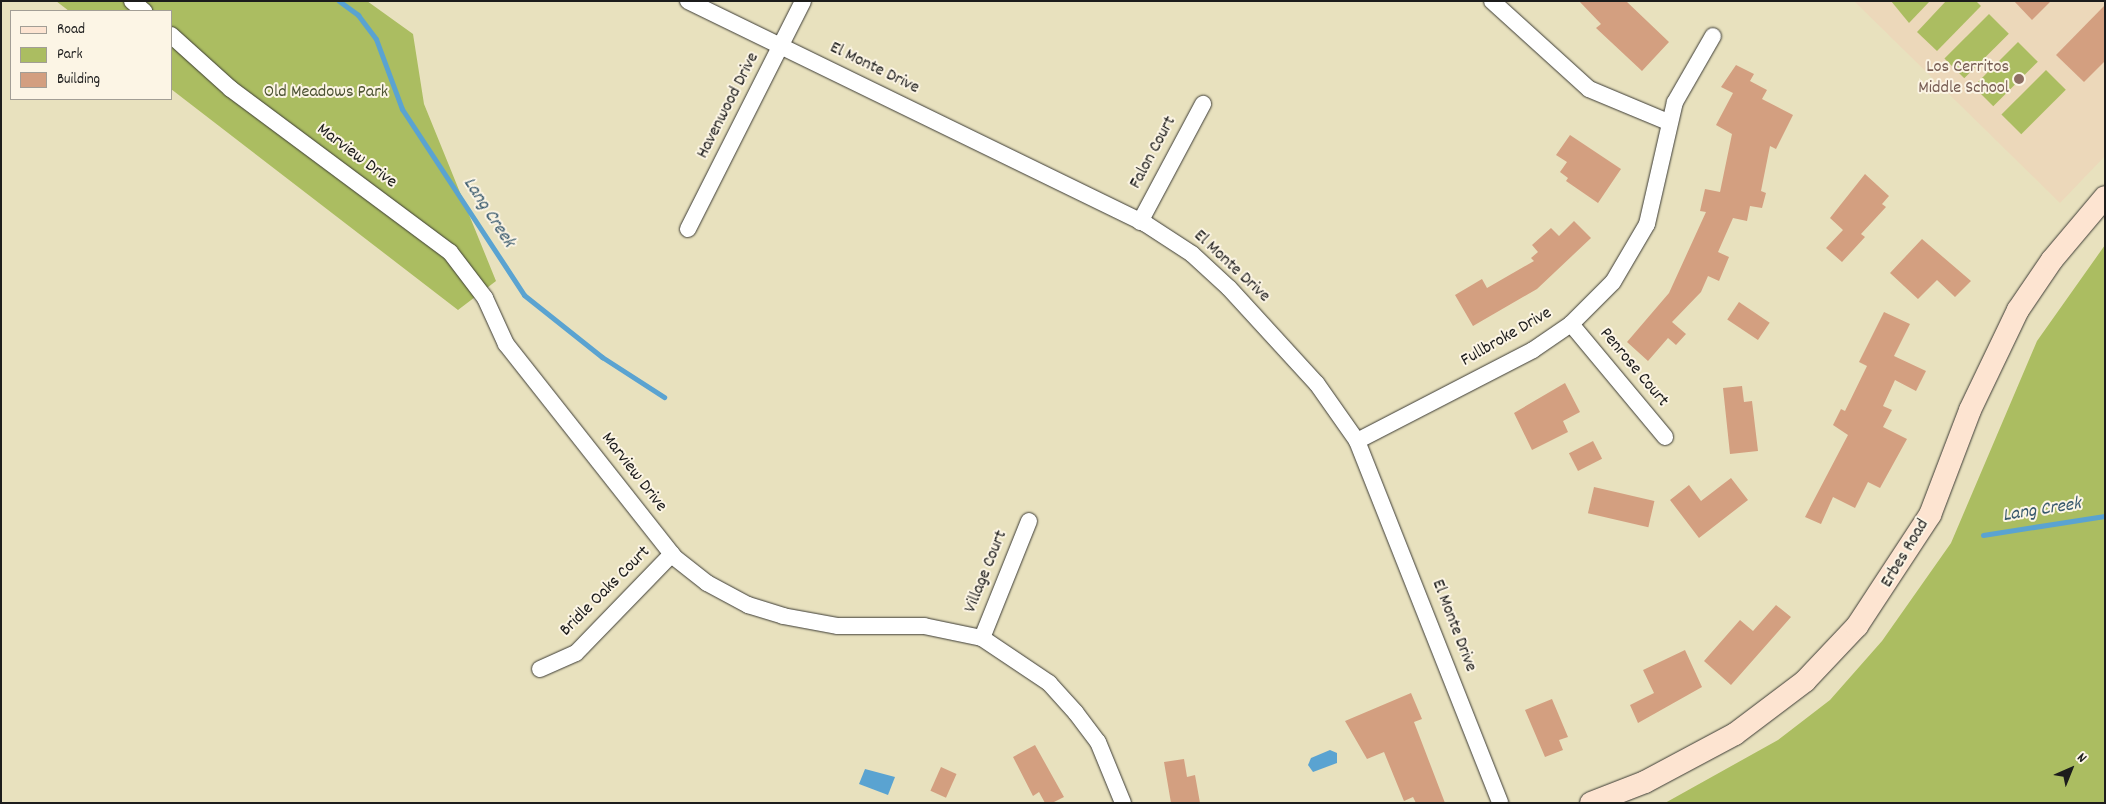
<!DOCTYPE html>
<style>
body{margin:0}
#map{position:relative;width:2106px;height:804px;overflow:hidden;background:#e8e1be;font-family:Dekko,sans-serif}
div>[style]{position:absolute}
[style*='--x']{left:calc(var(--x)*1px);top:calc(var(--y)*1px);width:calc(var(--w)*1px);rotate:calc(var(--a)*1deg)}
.built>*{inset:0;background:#ecd8ba}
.green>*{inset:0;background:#abbd61;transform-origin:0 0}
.water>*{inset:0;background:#5aa3d1}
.stream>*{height:5px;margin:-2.5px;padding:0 2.5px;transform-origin:2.5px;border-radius:2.5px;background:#5aa3d1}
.building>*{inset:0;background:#d39f80;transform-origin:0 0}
.roads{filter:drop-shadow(0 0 1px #3b3a34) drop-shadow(0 0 1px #3b3a34)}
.street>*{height:16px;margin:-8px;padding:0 8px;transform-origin:8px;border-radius:8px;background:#fff}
.secondary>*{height:22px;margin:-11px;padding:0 11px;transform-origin:11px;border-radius:11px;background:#fde4d1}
.dots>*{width:14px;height:14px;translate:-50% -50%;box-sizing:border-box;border:2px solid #fcf5e5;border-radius:50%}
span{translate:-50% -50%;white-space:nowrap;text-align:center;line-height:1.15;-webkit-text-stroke:4px #fcf5e5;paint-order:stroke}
.street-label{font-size:18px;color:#1c1c1c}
.education-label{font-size:18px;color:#785e54}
.right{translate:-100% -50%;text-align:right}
.park-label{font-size:18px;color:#4e5434}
.water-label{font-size:19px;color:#38596d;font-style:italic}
.frame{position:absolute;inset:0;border:2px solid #1c1c1c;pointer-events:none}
.legend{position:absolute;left:10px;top:10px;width:162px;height:90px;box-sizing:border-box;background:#fcf5e5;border:1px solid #a29e95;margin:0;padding:6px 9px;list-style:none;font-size:15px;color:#1c1c1c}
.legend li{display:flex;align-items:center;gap:10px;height:25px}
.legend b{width:25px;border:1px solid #a29e95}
.north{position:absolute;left:2046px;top:744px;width:50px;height:50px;-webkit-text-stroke:4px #fcf5e5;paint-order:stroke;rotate:44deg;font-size:14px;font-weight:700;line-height:20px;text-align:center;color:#1c1c1c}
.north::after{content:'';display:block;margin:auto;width:18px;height:22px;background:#1c1c1c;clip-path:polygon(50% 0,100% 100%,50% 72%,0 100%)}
</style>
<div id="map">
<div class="built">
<i style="clip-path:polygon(1854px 1px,2105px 1px,2105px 156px,2060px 203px)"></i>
</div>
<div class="green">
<i style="clip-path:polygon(56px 1px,367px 1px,413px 34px,424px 104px,496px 281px,458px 310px,171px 89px,171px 11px,69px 11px)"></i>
<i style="clip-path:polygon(1891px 1px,1930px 1px,1909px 23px)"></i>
<i style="clip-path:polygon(1946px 1px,1976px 1px,1981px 6px,1937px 51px,1917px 32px)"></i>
<i style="left:1989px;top:14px;width:28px;height:63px;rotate:45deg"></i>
<i style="left:2018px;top:42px;width:28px;height:63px;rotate:45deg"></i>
<i style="left:2046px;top:70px;width:28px;height:63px;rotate:45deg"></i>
<i style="clip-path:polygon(2105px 245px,2105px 803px,1665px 803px,1778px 740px,1830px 700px,1882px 641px,1951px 543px,2037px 341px)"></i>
</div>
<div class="water">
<i style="clip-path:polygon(1330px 750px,1337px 753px,1337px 763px,1313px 772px,1308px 765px,1311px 758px)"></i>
<i style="clip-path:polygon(865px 769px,895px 777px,888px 795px,859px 784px)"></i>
</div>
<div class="stream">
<i style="--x:339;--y:1;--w:24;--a:36"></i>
<i style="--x:358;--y:15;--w:30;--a:53"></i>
<i style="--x:376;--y:39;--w:75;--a:69.6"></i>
<i style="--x:402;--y:109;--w:222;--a:56.7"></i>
<i style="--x:524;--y:295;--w:100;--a:38.5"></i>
<i style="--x:602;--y:357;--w:74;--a:32.8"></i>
<i style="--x:1983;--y:535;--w:123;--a:-8.9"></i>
</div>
<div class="building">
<i style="clip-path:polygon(1579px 1px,1626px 1px,1669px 42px,1642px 71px,1596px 28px,1601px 24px)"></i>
<i style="clip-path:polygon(2014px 1px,2051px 1px,2032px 20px)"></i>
<i style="clip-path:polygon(2105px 5px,2105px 61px,2084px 82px,2056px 55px)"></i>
<i style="clip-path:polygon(1736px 65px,1754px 74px,1750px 81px,1767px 90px,1762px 99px,1793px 115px,1776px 149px,1770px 146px,1761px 191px,1766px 193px,1762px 208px,1750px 206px,1747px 221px,1733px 218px,1718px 252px,1729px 257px,1719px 281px,1708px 276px,1701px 292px,1672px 322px,1686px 334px,1676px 345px,1668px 338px,1648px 361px,1627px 342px,1669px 293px,1706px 212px,1700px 211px,1705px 189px,1720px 192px,1732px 134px,1716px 125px,1733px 93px,1721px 87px)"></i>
<i style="clip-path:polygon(1570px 135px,1621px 169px,1598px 203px,1566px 181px,1568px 178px,1560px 172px,1567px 162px,1556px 155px)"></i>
<i style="clip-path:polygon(1865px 174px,1889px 196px,1882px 204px,1886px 207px,1861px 234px,1865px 237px,1842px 262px,1826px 248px,1843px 230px,1830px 218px)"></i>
<i style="clip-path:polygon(1574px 221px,1591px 238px,1537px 289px,1473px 326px,1455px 295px,1482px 279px,1487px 288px,1534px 261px,1531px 258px,1538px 252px,1532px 245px,1551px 228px,1559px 236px)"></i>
<i style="clip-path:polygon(1922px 239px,1971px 281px,1955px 297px,1937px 280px,1918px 299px,1890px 273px)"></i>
<i style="left:1739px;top:302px;width:37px;height:21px;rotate:34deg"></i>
<i style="clip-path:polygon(1884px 312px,1910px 324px,1894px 356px,1926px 371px,1916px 391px,1895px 380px,1883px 406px,1892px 410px,1883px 427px,1907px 439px,1880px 488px,1868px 482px,1855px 508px,1833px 497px,1821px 524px,1805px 517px,1848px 435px,1833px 425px,1841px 409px,1845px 411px,1867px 366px,1859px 362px)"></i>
<i style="clip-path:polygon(1565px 383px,1580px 412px,1563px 421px,1568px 432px,1532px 450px,1514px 413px)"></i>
<i style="clip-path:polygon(1742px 386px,1744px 402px,1752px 401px,1758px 451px,1730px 454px,1723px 388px)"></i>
<i style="left:1593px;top:441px;width:20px;height:27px;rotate:63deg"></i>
<i style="clip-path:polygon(1731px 478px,1748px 500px,1699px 538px,1670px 500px,1689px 485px,1701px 501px)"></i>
<i style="left:1594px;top:487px;width:62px;height:27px;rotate:13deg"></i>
<i style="clip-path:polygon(1776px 605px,1791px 617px,1731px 685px,1704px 661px,1740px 620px,1753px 631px)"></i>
<i style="clip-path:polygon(1685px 650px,1702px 687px,1638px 723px,1630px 705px,1654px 693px,1643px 670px)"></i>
<i style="clip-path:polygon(1411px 693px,1422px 719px,1414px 722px,1445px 803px,1416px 803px,1413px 797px,1404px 801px,1384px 752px,1367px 759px,1345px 721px)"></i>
<i style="clip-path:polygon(1552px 699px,1568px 737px,1559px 740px,1563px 750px,1545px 757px,1525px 710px)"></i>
<i style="clip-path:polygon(1035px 745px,1064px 797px,1052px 803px,1045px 803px,1039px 792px,1033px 796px,1013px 757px)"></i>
<i style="clip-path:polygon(1184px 759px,1187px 777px,1195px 775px,1200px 803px,1171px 803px,1164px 762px)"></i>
<i style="left:941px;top:767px;width:17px;height:26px;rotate:24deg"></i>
</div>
<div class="roads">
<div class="street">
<i style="--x:132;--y:1;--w:16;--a:40"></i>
<i style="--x:688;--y:1;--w:509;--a:25.96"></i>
<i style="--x:1146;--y:224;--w:55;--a:33.1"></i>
<i style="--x:1192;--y:254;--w:50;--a:42.6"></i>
<i style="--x:1229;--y:288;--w:130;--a:47.5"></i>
<i style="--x:1317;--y:384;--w:70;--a:54.9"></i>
<i style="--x:1357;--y:441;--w:389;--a:68.4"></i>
<i style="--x:1492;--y:1;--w:131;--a:42.2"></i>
<i style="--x:1589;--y:89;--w:86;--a:22.7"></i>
<i style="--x:171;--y:35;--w:81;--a:42"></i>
<i style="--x:231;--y:89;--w:273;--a:36.7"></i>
<i style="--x:450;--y:252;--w:58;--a:52.7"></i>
<i style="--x:485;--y:298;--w:51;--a:65.5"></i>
<i style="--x:506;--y:344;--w:271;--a:51.7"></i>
<i style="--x:674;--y:557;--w:42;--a:38.2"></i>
<i style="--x:707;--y:583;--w:47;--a:28.2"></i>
<i style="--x:748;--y:605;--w:37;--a:17"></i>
<i style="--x:783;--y:616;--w:56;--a:10.3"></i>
<i style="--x:838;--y:626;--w:86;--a:0"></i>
<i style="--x:924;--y:626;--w:59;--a:11.7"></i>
<i style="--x:982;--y:638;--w:81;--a:33.9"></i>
<i style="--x:1049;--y:683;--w:40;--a:48"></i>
<i style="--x:1076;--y:713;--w:36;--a:53"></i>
<i style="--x:1098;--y:742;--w:66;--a:67.7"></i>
<i style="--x:1140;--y:222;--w:134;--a:-61.9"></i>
<i style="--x:688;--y:229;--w:255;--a:-63.2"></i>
<i style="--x:1571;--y:324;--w:147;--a:50.2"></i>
<i style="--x:1357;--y:441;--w:198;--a:-27.3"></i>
<i style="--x:1533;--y:350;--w:46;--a:-34.4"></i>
<i style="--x:1571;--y:324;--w:59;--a:-45"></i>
<i style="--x:1613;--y:282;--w:67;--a:-59.6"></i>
<i style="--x:1647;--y:224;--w:125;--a:-77.1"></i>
<i style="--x:1675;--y:102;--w:76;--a:-60.1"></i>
<i style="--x:982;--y:638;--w:126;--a:-68.1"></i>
<i style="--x:540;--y:669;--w:39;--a:-24"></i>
<i style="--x:576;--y:653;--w:138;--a:-45.9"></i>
</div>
<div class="secondary">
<i style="--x:1591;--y:803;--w:58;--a:-21.3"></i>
<i style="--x:1645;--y:782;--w:102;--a:-28.1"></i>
<i style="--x:1735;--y:734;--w:88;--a:-37.1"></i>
<i style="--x:1805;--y:681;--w:76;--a:-46.6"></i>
<i style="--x:1857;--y:626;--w:133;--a:-56.7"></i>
<i style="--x:1930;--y:515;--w:112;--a:-69.1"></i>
<i style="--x:1970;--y:410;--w:111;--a:-64.4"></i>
<i style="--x:2018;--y:310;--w:60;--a:-55.8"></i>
<i style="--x:2052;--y:260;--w:82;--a:-49.9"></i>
</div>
</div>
<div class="dots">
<i style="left:2019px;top:79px;background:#8d6e63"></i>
</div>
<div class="street-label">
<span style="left:874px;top:69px;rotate:26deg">El Monte Drive</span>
<span style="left:729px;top:106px;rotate:-63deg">Havenwood Drive</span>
<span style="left:1154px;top:153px;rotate:-62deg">Falon Court</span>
<span style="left:356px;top:157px;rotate:37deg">Marview Drive</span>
<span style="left:1231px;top:267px;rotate:43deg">El Monte Drive</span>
<span style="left:1507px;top:338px;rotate:-30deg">Fullbroke Drive</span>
<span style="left:1633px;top:368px;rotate:50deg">Penrose Court</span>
<span style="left:633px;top:473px;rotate:52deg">Marview Drive</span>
<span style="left:1906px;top:554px;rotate:-59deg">Erbes Road</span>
<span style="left:987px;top:572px;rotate:-68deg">Village Court</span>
<span style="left:606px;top:592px;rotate:-45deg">Bridle Oaks Court</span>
<span style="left:1453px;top:626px;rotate:69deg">El Monte Drive</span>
</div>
<div class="education-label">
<span class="right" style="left:2009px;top:79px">Los Cerritos<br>Middle School</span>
</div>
<div class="park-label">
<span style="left:326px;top:93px">Old Meadows Park</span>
</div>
<div class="water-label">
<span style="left:488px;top:213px;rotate:57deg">Lang Creek</span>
<span style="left:2042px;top:511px;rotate:-9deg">Lang Creek</span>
</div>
<div class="frame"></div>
<ul class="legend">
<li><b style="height:6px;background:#fde4d1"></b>Road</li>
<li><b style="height:14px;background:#abbd61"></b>Park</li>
<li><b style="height:14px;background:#d39f80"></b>Building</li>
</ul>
<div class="north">N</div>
</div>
